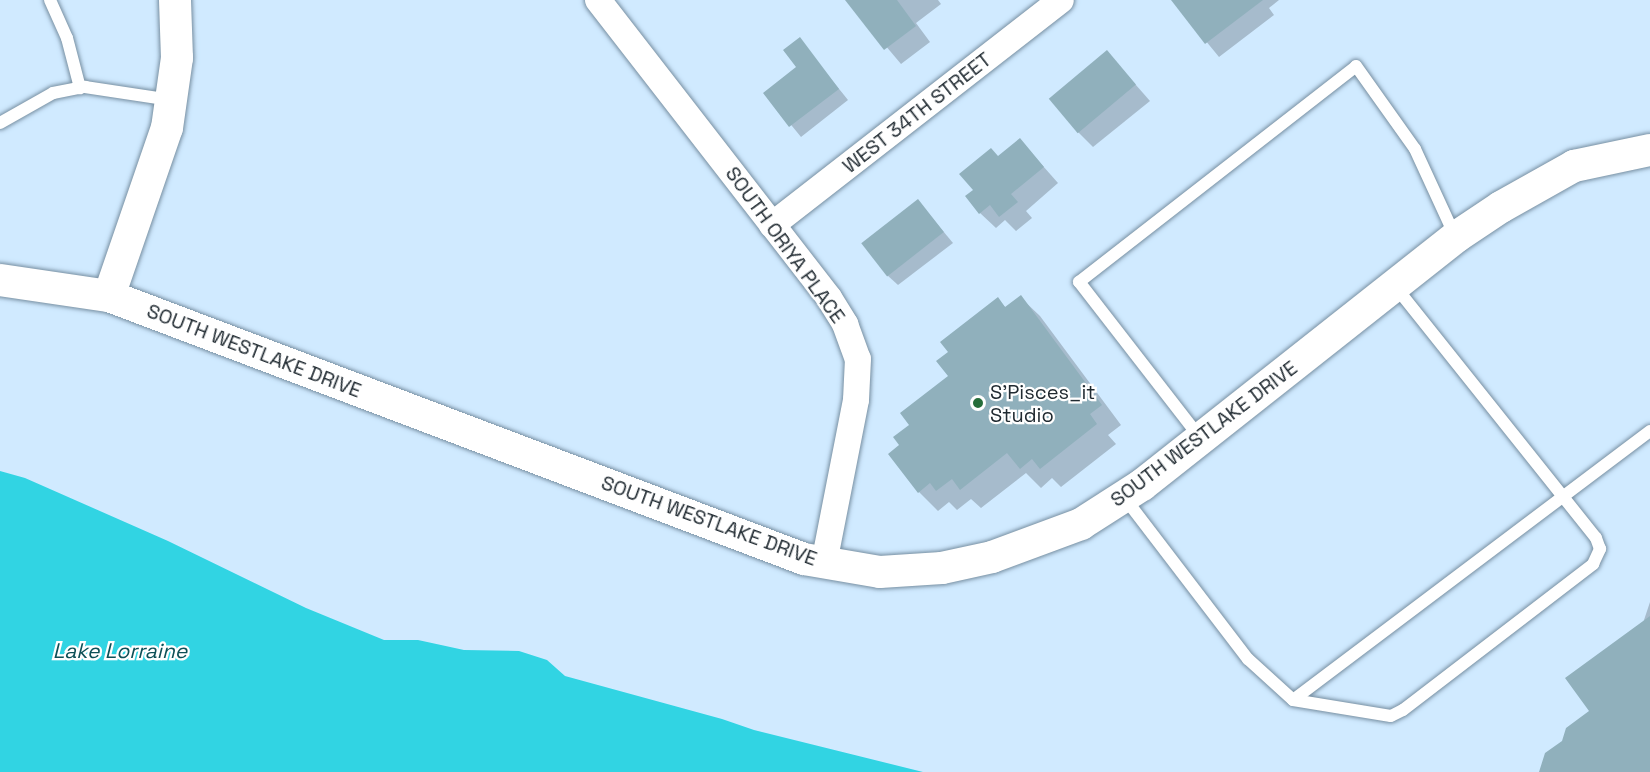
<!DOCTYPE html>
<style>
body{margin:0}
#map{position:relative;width:1650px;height:772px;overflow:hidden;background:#d0eaff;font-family:"Space Grotesk",sans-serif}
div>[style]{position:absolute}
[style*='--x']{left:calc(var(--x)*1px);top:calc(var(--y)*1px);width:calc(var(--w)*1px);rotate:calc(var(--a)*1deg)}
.water>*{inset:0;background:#31d4e3}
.shadow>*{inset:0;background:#0003}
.building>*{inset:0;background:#90b0bc;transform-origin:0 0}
.roads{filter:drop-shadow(0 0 2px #778fa2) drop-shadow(0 0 2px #778fa2)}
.service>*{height:12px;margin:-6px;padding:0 6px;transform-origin:6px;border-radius:6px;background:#fff}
.minor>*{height:26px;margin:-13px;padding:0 13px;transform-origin:13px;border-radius:13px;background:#fff}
.tertiary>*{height:32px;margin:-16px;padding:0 16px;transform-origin:16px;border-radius:16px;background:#fff}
.dots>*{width:16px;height:16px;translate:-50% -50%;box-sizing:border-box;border:3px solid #fff;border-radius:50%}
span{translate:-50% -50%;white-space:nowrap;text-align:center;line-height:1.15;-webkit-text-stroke:4.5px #fff;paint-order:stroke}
.street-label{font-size:20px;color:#202a31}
.poi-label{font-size:20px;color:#202a31}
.left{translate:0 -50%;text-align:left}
.water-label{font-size:21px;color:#0d5057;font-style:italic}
</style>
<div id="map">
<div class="water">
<i style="clip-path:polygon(0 471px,25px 478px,168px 541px,306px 608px,384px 640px,418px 640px,464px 650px,519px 651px,547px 660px,565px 676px,722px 719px,754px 730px,923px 772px,0 772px)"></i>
</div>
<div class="shadow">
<i style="clip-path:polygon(847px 0,938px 0,941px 4px,916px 23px,930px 42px,901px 64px)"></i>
<i style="clip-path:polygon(1187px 0,1279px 0,1269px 8px,1274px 15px,1219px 57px,1178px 7px)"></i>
<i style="clip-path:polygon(799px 39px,848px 100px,801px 137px,765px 93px,798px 68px)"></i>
<i style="clip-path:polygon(1107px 52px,1150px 101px,1093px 147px,1078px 132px)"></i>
<i style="clip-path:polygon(1020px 140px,1058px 183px,1026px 211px,1032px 218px,1016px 231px,1005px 220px,996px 228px,980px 213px,975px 190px,999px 157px)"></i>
<i style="clip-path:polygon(918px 201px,953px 243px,898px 285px,887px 275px)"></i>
<i style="clip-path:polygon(1020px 297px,1040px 316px,1121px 425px,1108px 435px,1116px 444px,1061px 487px,1052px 478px,1041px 488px,1026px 473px,981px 508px,971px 499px,957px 510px,949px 502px,938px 511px,919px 492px,901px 445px,911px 425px,950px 376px,950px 352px,998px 299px,1006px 308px)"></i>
<i style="clip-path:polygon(1650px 602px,1650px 772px,1541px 772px,1591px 711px,1643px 623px)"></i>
</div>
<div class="building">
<i style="clip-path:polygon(845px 0,897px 0,916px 26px,884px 50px)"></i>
<i style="clip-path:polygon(1171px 0,1263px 0,1205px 44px)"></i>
<i style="clip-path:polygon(800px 37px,839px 89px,789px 127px,763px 93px,796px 67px,783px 50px)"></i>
<i style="left:1107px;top:50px;width:45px;height:76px;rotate:50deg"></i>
<i style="clip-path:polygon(1020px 138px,1044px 167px,1011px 194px,1018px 202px,999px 217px,990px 205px,979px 214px,965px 196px,973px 190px,959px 174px,991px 148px,998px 156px)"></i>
<i style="left:918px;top:199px;width:42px;height:72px;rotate:52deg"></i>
<i style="clip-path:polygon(1021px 295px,1102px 405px,1090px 414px,1097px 424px,1040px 469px,1032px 459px,1020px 469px,1007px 453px,960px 490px,952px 479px,936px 491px,930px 483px,918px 493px,888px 454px,899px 445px,893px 437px,909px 425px,900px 413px,948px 376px,936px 361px,948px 352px,940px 342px,998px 297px,1005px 307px)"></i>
<i style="clip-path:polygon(1650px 616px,1650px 772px,1539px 772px,1545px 753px,1562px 741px,1566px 728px,1589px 711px,1565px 678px)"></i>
</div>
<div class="roads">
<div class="service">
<i style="--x:50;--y:0;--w:42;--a:65.9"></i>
<i style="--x:67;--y:38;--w:52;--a:75.4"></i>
<i style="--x:0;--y:123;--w:61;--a:-29.5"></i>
<i style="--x:53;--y:93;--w:33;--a:-11"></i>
<i style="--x:85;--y:87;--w:87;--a:8.6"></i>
<i style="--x:1201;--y:439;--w:199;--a:-127.8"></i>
<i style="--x:1079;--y:282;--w:351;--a:-37.9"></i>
<i style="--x:1356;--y:66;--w:102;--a:54.6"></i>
<i style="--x:1415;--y:149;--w:96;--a:65.3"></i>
<i style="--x:1124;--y:497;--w:204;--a:52.6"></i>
<i style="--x:1248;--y:659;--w:61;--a:42.3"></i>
<i style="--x:1293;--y:700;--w:447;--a:-37"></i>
<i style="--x:1293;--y:700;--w:99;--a:9.3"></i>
<i style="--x:1391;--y:716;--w:13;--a:-27"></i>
<i style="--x:1403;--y:710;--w:240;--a:-37.5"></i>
<i style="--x:1593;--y:564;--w:17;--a:-65"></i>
<i style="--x:1600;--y:549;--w:12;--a:-110"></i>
<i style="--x:1596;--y:538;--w:322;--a:-128.6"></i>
</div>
<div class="minor">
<i style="--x:598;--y:0;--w:377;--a:52.2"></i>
<i style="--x:829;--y:298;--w:31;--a:58"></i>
<i style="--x:845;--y:324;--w:37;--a:70"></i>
<i style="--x:858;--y:359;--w:41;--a:92.8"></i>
<i style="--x:856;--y:400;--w:166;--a:101.1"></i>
<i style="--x:772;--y:225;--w:366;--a:-37.9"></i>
</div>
<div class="tertiary">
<i style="--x:0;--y:280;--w:110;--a:8.4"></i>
<i style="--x:109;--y:296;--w:743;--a:20.73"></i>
<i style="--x:804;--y:559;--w:77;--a:9.7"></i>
<i style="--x:880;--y:572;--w:62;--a:-3.7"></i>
<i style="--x:942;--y:568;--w:51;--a:-12.4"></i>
<i style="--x:992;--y:557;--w:95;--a:-20.3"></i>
<i style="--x:1081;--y:524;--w:72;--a:-32.6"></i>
<i style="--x:1142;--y:485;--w:400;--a:-38.3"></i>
<i style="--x:1456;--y:237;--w:54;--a:-33.7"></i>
<i style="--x:1501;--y:207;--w:84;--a:-29.3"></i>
<i style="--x:1574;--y:166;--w:78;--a:-11.9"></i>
<i style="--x:109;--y:296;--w:178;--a:-71"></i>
<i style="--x:167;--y:128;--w:71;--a:-81.9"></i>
<i style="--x:177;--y:58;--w:58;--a:-92"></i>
</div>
</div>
<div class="dots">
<i style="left:978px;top:403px;background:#256d3a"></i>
</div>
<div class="street-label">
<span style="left:917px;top:113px;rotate:-38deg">WEST 34TH STREET</span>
<span style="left:785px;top:245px;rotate:54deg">SOUTH ORIYA PLACE</span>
<span style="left:254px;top:351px;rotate:21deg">SOUTH WESTLAKE DRIVE</span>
<span style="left:1204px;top:434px;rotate:-37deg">SOUTH WESTLAKE DRIVE</span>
<span style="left:709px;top:521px;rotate:20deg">SOUTH WESTLAKE DRIVE</span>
</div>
<div class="poi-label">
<span class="left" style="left:990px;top:404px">S'Pisces_it<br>Studio</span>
</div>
<div class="water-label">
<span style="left:120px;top:651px">Lake Lorraine</span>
</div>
</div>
